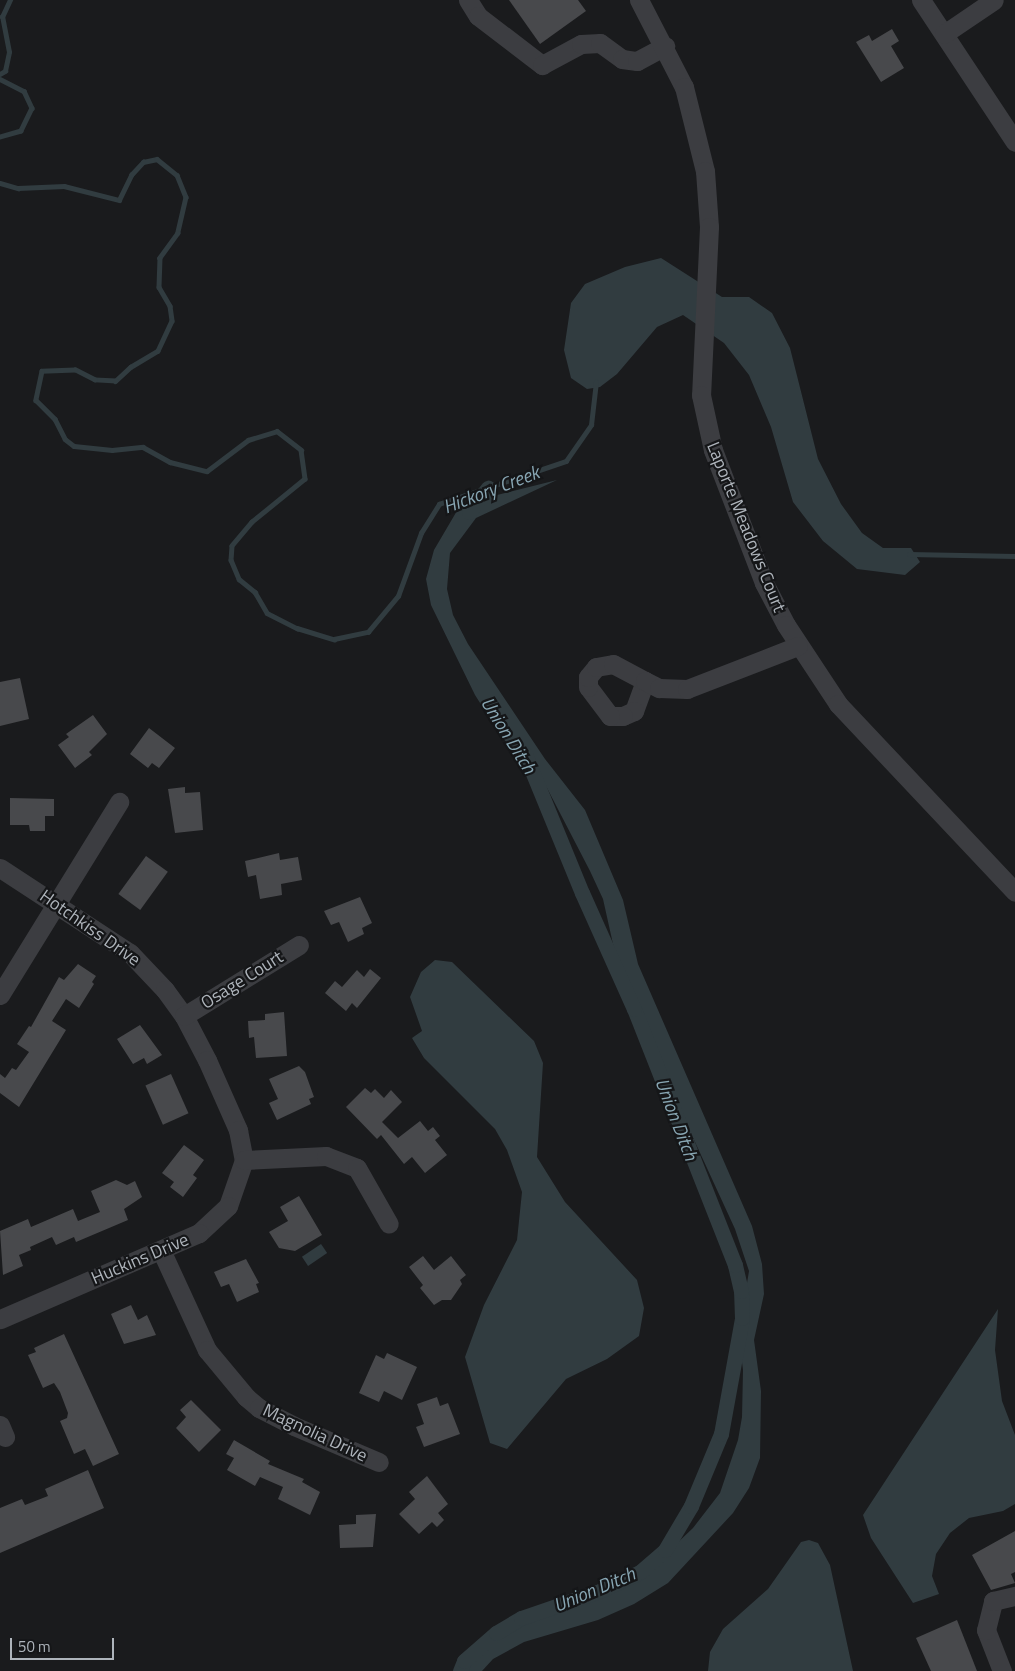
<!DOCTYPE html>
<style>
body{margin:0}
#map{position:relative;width:1015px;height:1671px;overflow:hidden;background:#1a1b1d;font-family:"Titillium Web",sans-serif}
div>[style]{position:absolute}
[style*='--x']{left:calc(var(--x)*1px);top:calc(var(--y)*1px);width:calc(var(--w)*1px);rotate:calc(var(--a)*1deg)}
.water>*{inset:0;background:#313c40;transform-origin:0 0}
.stream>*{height:4.5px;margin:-2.25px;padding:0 2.25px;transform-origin:2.25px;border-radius:2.25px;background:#313c40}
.canal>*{height:15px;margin:-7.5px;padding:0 7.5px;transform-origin:7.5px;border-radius:7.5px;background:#313c40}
.building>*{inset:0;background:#48494c;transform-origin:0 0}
.minor>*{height:19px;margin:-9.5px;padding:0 9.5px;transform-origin:9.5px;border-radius:9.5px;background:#3c3d41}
span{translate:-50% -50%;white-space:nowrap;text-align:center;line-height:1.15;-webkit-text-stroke:4.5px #151618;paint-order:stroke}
.street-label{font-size:18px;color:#aeb4bb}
.water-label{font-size:19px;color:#88a6b3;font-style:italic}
.scale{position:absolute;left:10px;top:1638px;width:104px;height:22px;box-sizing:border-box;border:2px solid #aeb4bb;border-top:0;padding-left:6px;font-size:15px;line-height:18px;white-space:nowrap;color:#aeb4bb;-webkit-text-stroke:4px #151618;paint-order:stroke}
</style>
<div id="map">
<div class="water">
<i style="clip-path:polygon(661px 258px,722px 297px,749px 297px,772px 313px,790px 348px,818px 459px,841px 504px,862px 533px,883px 548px,911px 548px,920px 562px,905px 575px,857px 569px,823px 541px,793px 502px,771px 427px,749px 375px,724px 343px,683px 315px,657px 327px,617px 374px,600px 387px,587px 389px,571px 378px,564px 350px,571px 303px,585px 284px,625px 267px)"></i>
<i style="clip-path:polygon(557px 480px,476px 518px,450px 553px,447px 589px,453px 615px,468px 644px,545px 759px,585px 810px,623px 900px,638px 964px,752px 1226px,762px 1264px,764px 1294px,754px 1340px,761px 1391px,760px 1458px,749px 1488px,733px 1513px,668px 1583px,634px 1604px,598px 1620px,524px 1642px,493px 1659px,482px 1671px,457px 1671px,479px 1649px,510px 1627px,602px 1594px,654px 1565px,693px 1528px,720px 1493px,738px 1440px,742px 1417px,743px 1370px,737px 1323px,743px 1307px,749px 1271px,735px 1229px,644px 1031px,613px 944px,603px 899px,590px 871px,547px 788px,501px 736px,475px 695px,431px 605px,426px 579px,434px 550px,461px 504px)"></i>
<i style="clip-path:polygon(435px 960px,452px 962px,534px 1041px,543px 1063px,537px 1157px,565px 1202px,637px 1280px,644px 1308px,639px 1336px,607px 1359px,566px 1379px,507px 1449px,490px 1443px,465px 1357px,484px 1305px,517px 1240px,522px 1192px,507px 1150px,495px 1129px,424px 1058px,412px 1038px,422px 1031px,410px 997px,421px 972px)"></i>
<i style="left:321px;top:1244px;width:11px;height:23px;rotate:56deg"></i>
<i style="clip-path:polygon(998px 1309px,995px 1350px,1002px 1401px,1015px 1435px,1015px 1504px,1003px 1511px,969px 1518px,950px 1533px,936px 1554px,932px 1576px,939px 1594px,913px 1603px,871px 1538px,863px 1515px)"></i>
<i style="clip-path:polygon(809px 1540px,818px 1543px,830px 1565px,853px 1671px,708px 1671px,710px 1652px,723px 1629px,768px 1589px,801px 1542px)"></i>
</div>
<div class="stream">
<i style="--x:0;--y:74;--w:6;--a:-31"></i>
<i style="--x:5;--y:71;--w:19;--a:-78"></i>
<i style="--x:9;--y:52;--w:36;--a:-101"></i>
<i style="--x:2;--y:17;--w:19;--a:-65"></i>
<i style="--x:0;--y:79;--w:27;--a:27"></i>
<i style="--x:24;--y:91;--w:19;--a:65"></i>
<i style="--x:32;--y:108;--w:25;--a:116"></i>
<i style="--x:21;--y:131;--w:22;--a:164"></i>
<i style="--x:0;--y:183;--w:19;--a:16"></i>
<i style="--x:18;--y:188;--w:46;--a:-2.5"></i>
<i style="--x:64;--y:186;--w:57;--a:14.3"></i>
<i style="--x:119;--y:200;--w:28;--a:-64"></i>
<i style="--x:131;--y:175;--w:18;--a:-47"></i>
<i style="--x:143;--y:162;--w:14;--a:-12"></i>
<i style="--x:157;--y:159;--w:26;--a:39"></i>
<i style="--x:177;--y:175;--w:24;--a:68"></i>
<i style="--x:186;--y:197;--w:37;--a:103"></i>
<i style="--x:178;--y:233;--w:31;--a:126"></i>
<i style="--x:160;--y:258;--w:29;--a:92"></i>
<i style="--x:159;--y:287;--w:22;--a:60"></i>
<i style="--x:170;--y:306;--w:15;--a:82"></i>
<i style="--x:172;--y:321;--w:33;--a:115"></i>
<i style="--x:158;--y:351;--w:31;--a:149"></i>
<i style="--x:131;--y:367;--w:21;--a:137"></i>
<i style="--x:116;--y:381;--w:21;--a:-177"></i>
<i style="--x:95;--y:380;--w:22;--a:-153"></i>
<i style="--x:75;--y:370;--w:33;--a:178"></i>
<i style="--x:42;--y:371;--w:30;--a:102"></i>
<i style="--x:36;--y:400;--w:27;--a:45"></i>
<i style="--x:55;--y:419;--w:22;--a:63"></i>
<i style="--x:65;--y:439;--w:11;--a:38"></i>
<i style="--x:74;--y:446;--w:38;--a:6"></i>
<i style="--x:112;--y:450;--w:31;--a:-6"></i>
<i style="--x:143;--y:447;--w:31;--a:29"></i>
<i style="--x:170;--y:462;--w:38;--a:14"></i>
<i style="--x:207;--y:471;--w:51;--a:-37.1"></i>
<i style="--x:248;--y:440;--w:30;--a:-17"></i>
<i style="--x:277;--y:431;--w:31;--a:38"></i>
<i style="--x:301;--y:450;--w:29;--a:82"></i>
<i style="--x:305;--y:479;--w:68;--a:140.9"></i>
<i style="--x:252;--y:522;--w:31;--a:130"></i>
<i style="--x:232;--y:546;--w:14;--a:94"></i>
<i style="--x:231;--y:560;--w:21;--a:67"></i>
<i style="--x:239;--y:579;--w:21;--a:39"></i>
<i style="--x:255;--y:592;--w:24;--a:60"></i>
<i style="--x:267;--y:613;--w:34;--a:27"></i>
<i style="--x:297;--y:628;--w:39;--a:17"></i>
<i style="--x:334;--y:639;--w:35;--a:-12"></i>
<i style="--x:368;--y:632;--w:47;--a:-50.2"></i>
<i style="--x:398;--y:596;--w:67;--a:-69.9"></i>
<i style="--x:421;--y:533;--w:34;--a:-58"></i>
<i style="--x:439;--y:504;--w:134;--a:-18.7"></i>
<i style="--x:566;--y:461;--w:44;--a:-55.2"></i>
<i style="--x:591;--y:425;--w:43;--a:-83.4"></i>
<i style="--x:909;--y:554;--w:106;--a:1.1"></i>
</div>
<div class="canal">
<i style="--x:469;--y:512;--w:31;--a:-52"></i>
<i style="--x:460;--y:1671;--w:11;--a:-68"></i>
<i style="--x:464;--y:1661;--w:43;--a:-41.2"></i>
<i style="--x:496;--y:1633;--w:29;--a:-31"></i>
<i style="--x:521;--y:1618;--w:83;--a:-18.9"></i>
<i style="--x:600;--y:1591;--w:44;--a:-25.4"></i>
<i style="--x:640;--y:1572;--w:33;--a:-41"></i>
<i style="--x:665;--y:1550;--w:51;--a:-59.4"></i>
<i style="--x:691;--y:1506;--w:78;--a:-67.4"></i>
<i style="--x:721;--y:1434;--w:118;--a:-79.7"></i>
<i style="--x:742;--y:1318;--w:27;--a:-92"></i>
<i style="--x:741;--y:1291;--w:27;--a:-103"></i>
<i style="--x:735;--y:1265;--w:275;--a:-111.5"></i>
<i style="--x:634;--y:1009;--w:127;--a:-114.1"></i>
<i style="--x:582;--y:893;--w:150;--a:-112.3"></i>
</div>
<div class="building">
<i style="clip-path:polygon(509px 0,578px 0,586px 11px,540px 44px)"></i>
<i style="clip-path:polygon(892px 29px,899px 41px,891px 46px,904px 68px,881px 82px,856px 42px,869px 35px,872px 41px)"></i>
<i style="clip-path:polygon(20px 678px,29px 719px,0 726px,0 682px)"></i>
<i style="clip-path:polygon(93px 715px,107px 734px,89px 752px,92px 755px,75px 768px,58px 745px,69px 737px,66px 734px)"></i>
<i style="clip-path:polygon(149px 728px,175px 748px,159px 768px,152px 763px,148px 768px,130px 754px)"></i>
<i style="clip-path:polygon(185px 787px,185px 793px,200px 792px,203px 830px,175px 833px,168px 789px)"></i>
<i style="clip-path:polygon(10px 798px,54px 799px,54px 816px,45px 816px,45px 831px,30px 831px,29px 825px,10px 825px)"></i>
<i style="clip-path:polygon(279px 853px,280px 860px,298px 857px,302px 880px,281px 884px,282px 895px,260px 899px,256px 875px,248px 877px,245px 861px)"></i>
<i style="left:146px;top:856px;width:27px;height:47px;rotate:36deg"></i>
<i style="clip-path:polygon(360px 897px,372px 923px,362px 928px,364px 934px,348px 942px,339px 922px,331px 925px,324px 911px)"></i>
<i style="clip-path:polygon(78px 964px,96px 976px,92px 982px,94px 984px,79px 1008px,66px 999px,52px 1021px,66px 1030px,19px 1107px,0 1093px,0 1074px,5px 1078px,12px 1068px,16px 1070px,29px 1052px,17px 1044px,29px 1026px,31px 1027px,59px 977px,64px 980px)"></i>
<i style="clip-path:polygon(370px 969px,381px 978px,357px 1008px,352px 1003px,346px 1011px,325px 993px,335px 981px,342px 987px,357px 970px,364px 977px)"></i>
<i style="clip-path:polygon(284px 1012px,287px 1056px,256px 1058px,254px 1037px,249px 1038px,248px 1021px,265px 1020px,265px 1014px)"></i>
<i style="clip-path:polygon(140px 1025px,162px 1055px,147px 1064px,144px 1058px,133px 1064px,117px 1039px)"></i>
<i style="clip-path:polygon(299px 1066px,305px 1072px,314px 1097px,309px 1099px,311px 1104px,277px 1120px,269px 1103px,278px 1099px,269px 1079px)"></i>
<i style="left:171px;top:1074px;width:43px;height:28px;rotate:66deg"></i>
<i style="clip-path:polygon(365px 1088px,371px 1093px,375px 1089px,384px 1098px,391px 1090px,402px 1102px,382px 1122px,398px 1138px,420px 1121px,428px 1131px,433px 1127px,440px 1136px,435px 1140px,447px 1155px,425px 1173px,412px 1157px,404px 1164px,381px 1135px,377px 1139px,346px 1107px)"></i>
<i style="clip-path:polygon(184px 1145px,204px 1160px,193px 1175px,197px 1178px,183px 1197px,170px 1187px,174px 1182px,162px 1173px)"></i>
<i style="clip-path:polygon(116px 1180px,127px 1185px,135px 1181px,142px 1197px,124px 1209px,128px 1220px,76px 1242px,74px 1237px,56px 1245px,52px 1237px,30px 1247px,31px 1250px,19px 1255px,23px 1266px,3px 1275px,0 1231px,28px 1219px,31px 1227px,73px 1209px,78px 1221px,100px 1212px,91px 1191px)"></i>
<i style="clip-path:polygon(299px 1196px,322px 1235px,295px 1251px,279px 1248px,269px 1232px,288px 1221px,280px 1207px)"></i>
<i style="clip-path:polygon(423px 1256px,434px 1270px,451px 1256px,466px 1275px,460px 1280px,462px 1284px,451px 1300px,442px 1300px,434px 1305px,420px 1288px,423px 1285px,409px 1267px)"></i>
<i style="clip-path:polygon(246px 1259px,259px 1283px,256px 1284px,259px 1292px,237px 1302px,229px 1284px,221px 1287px,214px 1272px)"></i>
<i style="clip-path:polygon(131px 1305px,138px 1320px,147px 1315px,156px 1335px,124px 1344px,111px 1314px)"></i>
<i style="clip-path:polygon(64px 1334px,119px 1454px,93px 1466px,85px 1449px,74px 1454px,60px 1421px,67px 1418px,68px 1413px,60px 1392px,54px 1383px,43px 1388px,28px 1355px,36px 1352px,34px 1348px)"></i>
<i style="clip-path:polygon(387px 1353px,417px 1367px,402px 1400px,384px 1391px,379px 1402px,359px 1393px,376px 1355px,384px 1359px)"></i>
<i style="clip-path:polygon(437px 1397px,440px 1406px,448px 1403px,460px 1434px,424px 1447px,416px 1427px,424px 1424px,417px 1404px)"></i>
<i style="clip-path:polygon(191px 1400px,221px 1430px,199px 1452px,176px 1428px,186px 1417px,180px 1410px)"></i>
<i style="clip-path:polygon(234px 1440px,270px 1461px,268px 1464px,304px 1479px,302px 1482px,320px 1492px,310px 1515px,278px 1499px,283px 1487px,260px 1477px,255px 1486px,227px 1470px,234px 1458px,226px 1454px)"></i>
<i style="clip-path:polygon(88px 1470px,104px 1508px,0 1553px,0 1508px,22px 1499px,25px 1505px,48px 1496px,45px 1489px)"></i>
<i style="clip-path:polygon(427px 1476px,448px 1504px,438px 1513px,444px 1520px,437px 1527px,432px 1522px,419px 1534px,399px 1514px,415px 1499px,409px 1492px)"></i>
<i style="clip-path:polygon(376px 1514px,373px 1547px,340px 1548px,339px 1525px,356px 1524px,356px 1515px)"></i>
<i style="clip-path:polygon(1015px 1531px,1015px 1572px,1011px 1574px,1015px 1583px,991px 1590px,972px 1555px)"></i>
<i style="clip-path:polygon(957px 1620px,977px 1671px,931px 1671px,916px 1638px)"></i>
</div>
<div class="minor">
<i style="--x:468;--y:0;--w:19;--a:58"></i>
<i style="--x:478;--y:16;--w:81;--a:37.4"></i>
<i style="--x:542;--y:65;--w:44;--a:-28.3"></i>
<i style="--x:581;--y:44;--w:19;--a:-3"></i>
<i style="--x:600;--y:43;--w:27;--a:36"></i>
<i style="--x:622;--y:59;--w:15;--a:8"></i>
<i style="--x:637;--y:61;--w:32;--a:-28"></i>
<i style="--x:639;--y:0;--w:98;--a:62.7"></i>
<i style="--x:684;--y:87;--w:87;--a:76"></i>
<i style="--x:705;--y:171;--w:56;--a:85.9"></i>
<i style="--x:709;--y:227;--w:168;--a:92.7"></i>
<i style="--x:701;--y:395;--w:56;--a:77.7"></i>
<i style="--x:713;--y:450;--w:142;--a:69"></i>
<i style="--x:764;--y:583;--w:47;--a:62.4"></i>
<i style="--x:786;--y:625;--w:95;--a:56.6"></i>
<i style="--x:838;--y:704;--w:258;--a:46.7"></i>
<i style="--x:921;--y:0;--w:170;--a:56.5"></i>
<i style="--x:944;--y:34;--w:60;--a:-34.2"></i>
<i style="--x:645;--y:681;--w:32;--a:110"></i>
<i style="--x:634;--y:711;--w:12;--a:156"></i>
<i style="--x:623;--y:716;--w:13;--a:180"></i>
<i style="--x:610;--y:716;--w:36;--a:-127"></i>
<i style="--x:588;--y:687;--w:10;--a:-90"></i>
<i style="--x:588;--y:677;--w:13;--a:-51"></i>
<i style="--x:596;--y:667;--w:17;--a:-10"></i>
<i style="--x:613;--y:664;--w:36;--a:28"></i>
<i style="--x:645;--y:681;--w:16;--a:27"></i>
<i style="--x:659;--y:688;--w:28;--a:2"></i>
<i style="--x:687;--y:689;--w:119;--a:-21.2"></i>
<i style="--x:0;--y:868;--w:155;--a:33.2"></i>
<i style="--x:130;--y:953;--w:51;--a:46.6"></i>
<i style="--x:165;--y:990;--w:32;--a:54"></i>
<i style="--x:184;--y:1016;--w:50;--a:62.4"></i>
<i style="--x:207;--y:1060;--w:77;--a:66.1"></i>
<i style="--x:238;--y:1130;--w:31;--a:79"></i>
<i style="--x:244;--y:1160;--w:49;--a:109.2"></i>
<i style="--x:228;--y:1206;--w:40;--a:137"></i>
<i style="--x:199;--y:1233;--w:217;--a:156.6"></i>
<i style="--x:0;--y:995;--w:227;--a:-58.3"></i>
<i style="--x:184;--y:1016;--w:135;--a:-31.7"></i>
<i style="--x:244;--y:1160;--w:82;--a:-2.8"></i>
<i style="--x:326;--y:1156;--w:33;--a:21"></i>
<i style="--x:357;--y:1168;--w:64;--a:60.3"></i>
<i style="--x:161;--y:1250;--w:110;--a:65.3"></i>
<i style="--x:207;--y:1350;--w:61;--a:50.3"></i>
<i style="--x:246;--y:1397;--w:17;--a:40"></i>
<i style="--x:259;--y:1408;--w:39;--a:27"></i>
<i style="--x:294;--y:1426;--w:92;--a:23"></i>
<i style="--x:0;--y:1425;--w:13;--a:67"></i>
<i style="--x:1002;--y:1671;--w:44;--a:-111.3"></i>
<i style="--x:986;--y:1630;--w:30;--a:-76"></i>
<i style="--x:993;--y:1601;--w:23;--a:-13"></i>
</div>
<div class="street-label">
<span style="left:746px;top:527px;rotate:68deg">Laporte Meadows Court</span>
<span style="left:90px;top:928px;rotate:35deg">Hotchkiss Drive</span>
<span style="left:242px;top:980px;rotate:-32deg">Osage Court</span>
<span style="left:140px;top:1259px;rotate:-23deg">Huckins Drive</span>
<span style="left:315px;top:1433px;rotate:25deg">Magnolia Drive</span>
</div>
<div class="water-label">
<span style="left:491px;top:489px;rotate:-21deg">Hickory Creek</span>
<span style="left:509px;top:735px;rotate:58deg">Union Ditch</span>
<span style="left:677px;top:1119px;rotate:69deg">Union Ditch</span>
<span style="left:594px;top:1589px;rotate:-23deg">Union Ditch</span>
</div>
<div class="scale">50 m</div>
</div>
